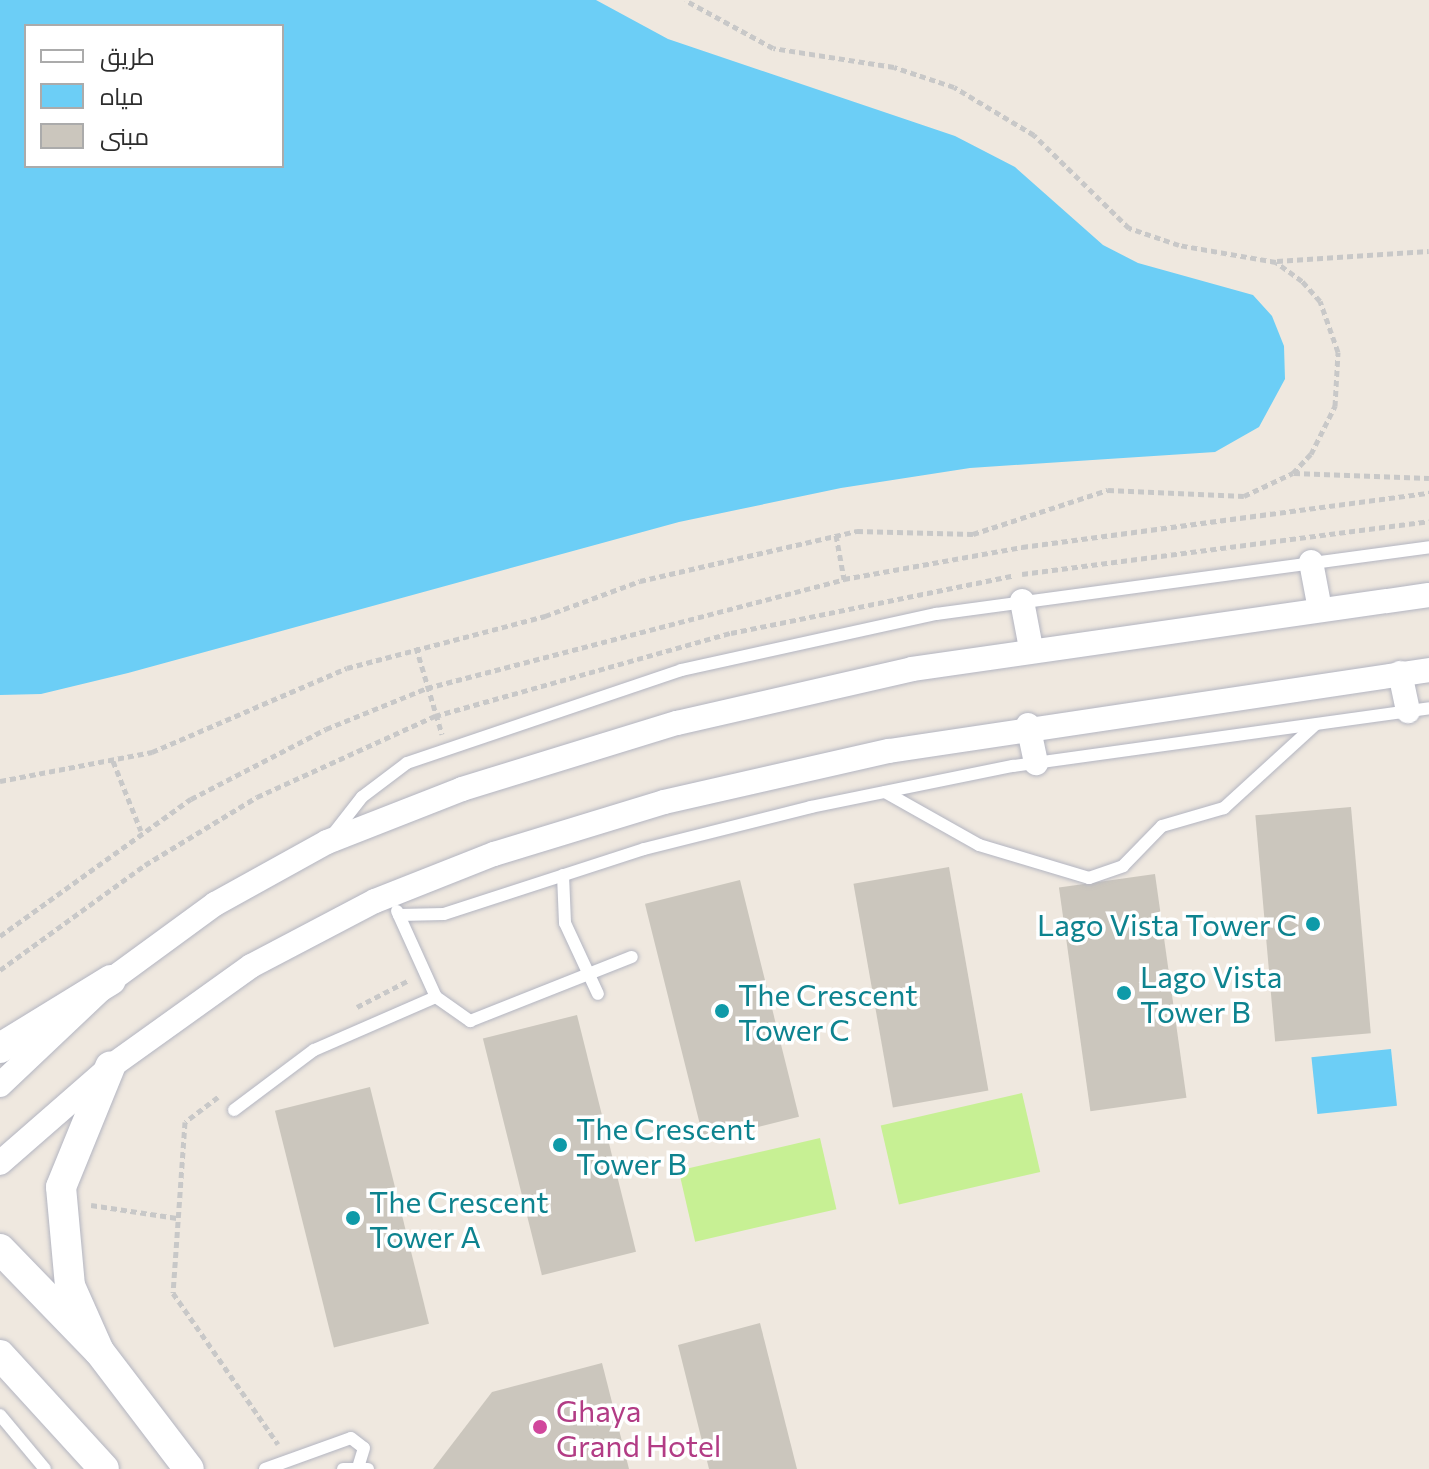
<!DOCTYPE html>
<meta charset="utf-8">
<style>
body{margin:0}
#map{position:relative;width:1429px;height:1469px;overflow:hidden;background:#efe8df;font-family:Commissioner,Cairo,sans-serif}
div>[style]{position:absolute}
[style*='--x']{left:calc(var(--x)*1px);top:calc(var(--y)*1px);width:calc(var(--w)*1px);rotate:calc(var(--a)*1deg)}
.pitch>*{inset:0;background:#c7f094;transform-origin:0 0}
.water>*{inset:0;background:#6ccef6;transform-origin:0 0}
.building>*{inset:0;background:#cbc6bd;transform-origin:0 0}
.path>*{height:5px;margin-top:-2.5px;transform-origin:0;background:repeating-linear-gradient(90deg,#c8c8c8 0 6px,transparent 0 10px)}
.roads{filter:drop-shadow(0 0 2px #b3b5c1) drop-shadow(0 0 2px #b3b5c1)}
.service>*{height:12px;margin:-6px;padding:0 6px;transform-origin:6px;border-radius:6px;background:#fff}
.minor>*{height:24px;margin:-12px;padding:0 12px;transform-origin:12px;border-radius:12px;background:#fff}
.tertiary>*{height:30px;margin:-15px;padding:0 15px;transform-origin:15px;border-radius:15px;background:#fff}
.dots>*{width:22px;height:22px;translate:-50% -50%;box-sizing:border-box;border:4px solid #fff;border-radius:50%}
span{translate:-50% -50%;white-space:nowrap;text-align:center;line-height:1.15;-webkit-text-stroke:7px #fff;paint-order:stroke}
.culture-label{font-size:30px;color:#0d838f}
.right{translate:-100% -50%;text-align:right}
.left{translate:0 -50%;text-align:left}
.hotel-label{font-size:30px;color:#b23c85}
.legend{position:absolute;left:24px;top:24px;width:260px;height:144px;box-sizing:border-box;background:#fff;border:2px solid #ababab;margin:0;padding:10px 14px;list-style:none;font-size:24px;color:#2d2d2d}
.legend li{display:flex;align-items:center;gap:16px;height:40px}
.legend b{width:40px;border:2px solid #ababab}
</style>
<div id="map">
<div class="pitch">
<i style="left:1022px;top:1093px;width:81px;height:145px;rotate:77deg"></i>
<i style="left:820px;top:1138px;width:73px;height:145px;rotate:77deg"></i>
</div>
<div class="water">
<i style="clip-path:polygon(evenodd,0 0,596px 0,668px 39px,955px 136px,1015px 167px,1103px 245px,1138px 263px,1253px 295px,1272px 316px,1284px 346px,1285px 379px,1259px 427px,1215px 452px,970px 468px,841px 488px,679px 522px,128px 673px,41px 694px,0 695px,0 0,282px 26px,282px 166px,26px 166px,26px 26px,282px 26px)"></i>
<i style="left:1391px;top:1049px;width:57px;height:80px;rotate:84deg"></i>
</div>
<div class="building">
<i style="left:1351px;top:807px;width:227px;height:96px;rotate:85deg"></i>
<i style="left:949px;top:867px;width:227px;height:97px;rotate:80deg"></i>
<i style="left:1155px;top:874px;width:226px;height:97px;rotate:82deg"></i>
<i style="left:740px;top:880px;width:244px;height:98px;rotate:76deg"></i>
<i style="left:577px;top:1015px;width:244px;height:97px;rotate:76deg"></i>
<i style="left:370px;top:1087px;width:244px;height:98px;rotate:76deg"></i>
<i style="clip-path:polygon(760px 1323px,797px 1469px,709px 1469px,678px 1345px)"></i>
<i style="clip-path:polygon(602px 1363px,629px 1469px,433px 1469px,492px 1392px)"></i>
</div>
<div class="path">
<i style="--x:1277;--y:261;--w:152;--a:-3.8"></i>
<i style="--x:1294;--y:473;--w:135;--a:2.1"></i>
<i style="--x:836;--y:535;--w:45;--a:79.7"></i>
<i style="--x:1022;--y:574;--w:410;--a:-7.4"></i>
<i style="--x:416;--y:647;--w:91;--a:73.4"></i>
<i style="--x:113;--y:761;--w:75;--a:68.2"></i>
<i style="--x:0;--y:781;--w:155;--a:-10.8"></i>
<i style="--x:152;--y:752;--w:212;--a:-23.3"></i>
<i style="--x:347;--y:668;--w:205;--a:-14.7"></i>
<i style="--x:545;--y:616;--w:101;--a:-20.2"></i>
<i style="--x:640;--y:581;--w:223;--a:-13"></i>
<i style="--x:857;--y:531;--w:116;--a:1.5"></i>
<i style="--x:973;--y:534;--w:142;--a:-18.1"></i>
<i style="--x:1108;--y:490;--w:136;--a:2.5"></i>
<i style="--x:1244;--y:496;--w:54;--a:-25.1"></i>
<i style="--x:1293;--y:473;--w:26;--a:-47"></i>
<i style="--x:1311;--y:454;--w:54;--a:-63.4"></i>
<i style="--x:1335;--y:406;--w:54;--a:-86.8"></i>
<i style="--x:1338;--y:352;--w:54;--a:-109.4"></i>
<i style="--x:1320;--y:301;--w:27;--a:-132"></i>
<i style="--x:1302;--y:281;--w:32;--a:-144"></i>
<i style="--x:1276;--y:262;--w:98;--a:-170.1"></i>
<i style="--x:1179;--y:245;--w:53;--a:-161.2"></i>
<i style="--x:1129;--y:228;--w:133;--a:-135.6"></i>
<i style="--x:1034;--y:135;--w:93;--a:-149"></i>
<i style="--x:954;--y:87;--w:63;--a:-161.6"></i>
<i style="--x:894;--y:67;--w:122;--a:-171.1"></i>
<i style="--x:773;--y:48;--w:100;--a:-151.4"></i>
<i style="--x:0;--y:936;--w:235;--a:-35.7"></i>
<i style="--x:191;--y:799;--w:152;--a:-27.4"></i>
<i style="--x:326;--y:729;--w:109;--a:-22.1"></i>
<i style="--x:427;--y:688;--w:431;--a:-14.6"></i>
<i style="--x:844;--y:579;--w:181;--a:-10.2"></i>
<i style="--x:1022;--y:547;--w:411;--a:-7.6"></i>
<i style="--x:0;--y:970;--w:179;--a:-35.9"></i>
<i style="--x:145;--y:865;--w:131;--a:-31.3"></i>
<i style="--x:257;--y:797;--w:196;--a:-24.5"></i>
<i style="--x:435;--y:716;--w:307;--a:-15.7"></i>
<i style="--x:731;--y:633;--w:287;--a:-11.5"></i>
<i style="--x:357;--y:1007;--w:59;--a:-27.4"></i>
<i style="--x:218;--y:1097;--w:41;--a:142.9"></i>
<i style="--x:185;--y:1122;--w:171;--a:94"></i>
<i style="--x:173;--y:1293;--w:184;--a:55.2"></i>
<i style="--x:91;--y:1205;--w:87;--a:8.6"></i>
</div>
<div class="roads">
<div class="service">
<i style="--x:885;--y:792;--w:108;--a:29.4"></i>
<i style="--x:979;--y:845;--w:115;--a:16.7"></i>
<i style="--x:1089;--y:878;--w:36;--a:-19"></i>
<i style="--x:1123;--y:866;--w:56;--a:-45.7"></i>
<i style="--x:1162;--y:826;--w:65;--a:-16.2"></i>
<i style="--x:1224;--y:808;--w:123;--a:-42.4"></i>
<i style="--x:330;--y:838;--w:52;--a:-52"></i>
<i style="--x:362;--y:797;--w:56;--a:-37.1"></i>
<i style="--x:407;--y:763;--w:289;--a:-18.7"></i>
<i style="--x:681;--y:670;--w:261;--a:-12.4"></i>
<i style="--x:936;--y:614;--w:498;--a:-7.7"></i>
<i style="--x:563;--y:875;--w:48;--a:87.6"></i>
<i style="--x:565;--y:923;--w:78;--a:65.1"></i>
<i style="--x:397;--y:911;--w:94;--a:65.6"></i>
<i style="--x:436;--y:997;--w:42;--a:35.2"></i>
<i style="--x:470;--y:1021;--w:174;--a:-21.6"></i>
<i style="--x:399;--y:915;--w:45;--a:-1.3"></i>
<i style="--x:444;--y:914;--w:210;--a:-18"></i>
<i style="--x:644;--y:849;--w:172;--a:-14.1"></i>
<i style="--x:811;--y:807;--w:206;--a:-11.5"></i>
<i style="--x:1013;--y:766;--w:420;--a:-7.9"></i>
<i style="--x:234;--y:1110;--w:100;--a:-36.9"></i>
<i style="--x:314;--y:1050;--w:133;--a:-23.5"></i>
<i style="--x:0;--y:1415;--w:70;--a:50.2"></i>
<i style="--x:265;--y:1469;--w:91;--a:-19.8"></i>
<i style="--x:351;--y:1438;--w:16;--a:38"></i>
<i style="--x:364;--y:1448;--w:17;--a:107"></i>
<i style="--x:343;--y:1469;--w:25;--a:0"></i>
</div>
<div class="minor">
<i style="--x:1311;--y:562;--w:48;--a:79.2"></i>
<i style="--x:1022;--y:601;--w:48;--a:79.2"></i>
<i style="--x:1400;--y:673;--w:39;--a:78"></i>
<i style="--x:1028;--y:725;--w:39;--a:78"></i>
<i style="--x:0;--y:1085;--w:153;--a:-43.4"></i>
<i style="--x:111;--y:980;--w:129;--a:-36.2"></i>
<i style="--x:215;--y:904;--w:128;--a:-29"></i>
<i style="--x:327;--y:842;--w:145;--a:-21.4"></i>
<i style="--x:462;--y:789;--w:225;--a:-17.1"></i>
<i style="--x:677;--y:723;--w:241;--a:-12.9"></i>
<i style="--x:912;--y:669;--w:522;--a:-8.15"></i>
<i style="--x:0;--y:1163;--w:146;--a:-41.1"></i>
<i style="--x:110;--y:1067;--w:173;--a:-35.6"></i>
<i style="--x:251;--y:966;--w:140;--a:-27.7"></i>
<i style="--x:375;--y:901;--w:128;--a:-21.6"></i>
<i style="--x:494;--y:854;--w:178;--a:-17"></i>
<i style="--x:664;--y:802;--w:231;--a:-12.8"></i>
<i style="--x:889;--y:751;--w:546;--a:-8.53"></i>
</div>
<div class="tertiary">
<i style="--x:0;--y:1048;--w:130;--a:-31.5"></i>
<i style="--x:0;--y:1249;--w:142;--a:45.9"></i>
<i style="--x:99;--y:1351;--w:148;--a:52.7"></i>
<i style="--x:99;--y:1351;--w:71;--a:-114"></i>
<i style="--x:70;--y:1286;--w:99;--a:-95.2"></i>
<i style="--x:61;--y:1187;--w:130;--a:-67.8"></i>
<i style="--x:0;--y:1355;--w:154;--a:47.6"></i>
</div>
</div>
<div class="dots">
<i style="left:1313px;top:924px;background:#0f9aa8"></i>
<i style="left:1124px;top:993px;background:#0f9aa8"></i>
<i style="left:722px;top:1011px;background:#0f9aa8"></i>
<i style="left:560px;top:1145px;background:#0f9aa8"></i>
<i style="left:353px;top:1218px;background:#0f9aa8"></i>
<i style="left:540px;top:1427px;background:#d1479c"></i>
</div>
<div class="culture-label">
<span class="right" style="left:1297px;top:924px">Lago Vista Tower C</span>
<span class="left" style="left:1140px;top:993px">Lago Vista<br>Tower B</span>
<span class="left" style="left:738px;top:1011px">The Crescent<br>Tower C</span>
<span class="left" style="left:576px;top:1145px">The Crescent<br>Tower B</span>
<span class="left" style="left:369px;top:1218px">The Crescent<br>Tower A</span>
</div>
<div class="hotel-label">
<span class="left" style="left:556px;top:1427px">Ghaya<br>Grand Hotel</span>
</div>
<ul class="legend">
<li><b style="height:10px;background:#fff"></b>طريق</li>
<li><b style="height:22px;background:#6ccef6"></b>مياه</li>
<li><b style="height:22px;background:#cbc6bd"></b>مبنى</li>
</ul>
</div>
